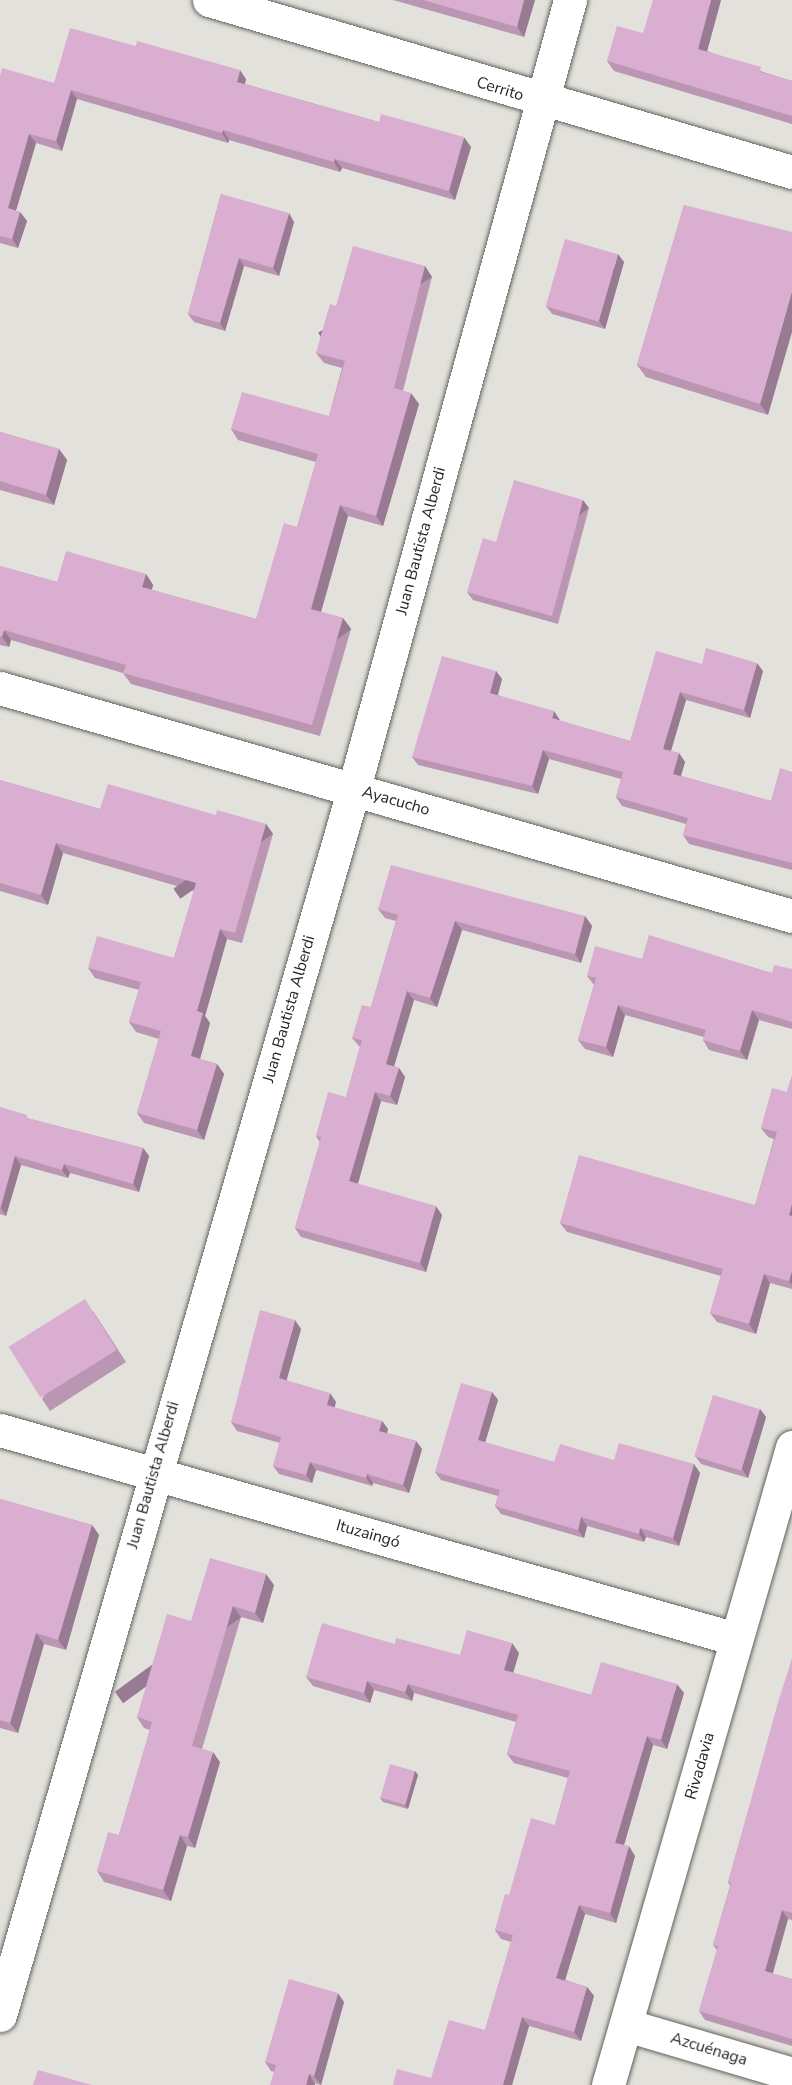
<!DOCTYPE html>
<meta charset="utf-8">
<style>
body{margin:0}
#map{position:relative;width:792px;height:2085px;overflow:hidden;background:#e2e1db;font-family:"Nunito Sans",sans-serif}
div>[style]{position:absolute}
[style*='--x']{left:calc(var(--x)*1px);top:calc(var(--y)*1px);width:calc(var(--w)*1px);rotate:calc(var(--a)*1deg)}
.roads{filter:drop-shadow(0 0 2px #64635e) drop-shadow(0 0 2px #64635e)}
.street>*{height:33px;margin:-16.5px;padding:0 16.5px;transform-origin:16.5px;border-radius:16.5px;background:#fff}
.secondary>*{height:33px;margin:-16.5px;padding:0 16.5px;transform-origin:16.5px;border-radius:16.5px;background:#fff}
.wall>*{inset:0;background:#bb96b3}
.shaded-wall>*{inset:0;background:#987a92;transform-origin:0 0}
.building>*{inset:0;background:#d9aed0;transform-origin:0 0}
span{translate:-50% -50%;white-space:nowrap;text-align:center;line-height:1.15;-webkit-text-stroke:4.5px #fff;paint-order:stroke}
.street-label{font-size:16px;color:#252523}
</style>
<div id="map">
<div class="roads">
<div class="street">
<i style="--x:209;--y:0;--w:608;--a:16.44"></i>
<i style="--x:0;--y:688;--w:824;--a:16.06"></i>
<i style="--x:0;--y:1430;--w:765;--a:15.85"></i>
<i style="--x:0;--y:2015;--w:1277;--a:-73.91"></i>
<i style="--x:354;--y:788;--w:817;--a:-74.67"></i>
<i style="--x:626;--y:2025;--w:173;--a:16.4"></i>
</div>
<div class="secondary">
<i style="--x:608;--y:2085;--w:664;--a:-73.91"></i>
</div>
</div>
<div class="wall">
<i style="clip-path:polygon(393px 0,535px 0,524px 37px)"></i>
<i style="clip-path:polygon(721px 0,707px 51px,766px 73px,792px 81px,792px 124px,614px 71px,607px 61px,643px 33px)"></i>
<i style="clip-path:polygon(0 76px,54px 83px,246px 79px,245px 84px,379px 122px,471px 147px,455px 200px,342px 168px,340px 172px,229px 140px,228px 143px,77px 99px,62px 151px,36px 143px,16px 211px,20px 212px,27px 221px,18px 248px,0 243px)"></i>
<i style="clip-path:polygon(221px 194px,294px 222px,279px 276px,244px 266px,225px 331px,194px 322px,188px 314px)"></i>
<i style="clip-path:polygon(684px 205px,768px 415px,646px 377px,637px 365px)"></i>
<i style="clip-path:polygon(624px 262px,605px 329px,552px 314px,546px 306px)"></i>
<i style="clip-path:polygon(425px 266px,432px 277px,403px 391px,419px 404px,383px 526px,348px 516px,321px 612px,343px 618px,351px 629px,320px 736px,131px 684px,123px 673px,11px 640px,9px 647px,0 645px,0 566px,57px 582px,146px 574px,153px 585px,152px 590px,256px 619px,297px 527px,316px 462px,238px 440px,231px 429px,329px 416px,342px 368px,324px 363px,316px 353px,336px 306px)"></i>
<i style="clip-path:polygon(0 432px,59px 449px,67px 460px,54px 505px,0 490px)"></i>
<i style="clip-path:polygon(589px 508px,558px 624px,473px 600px,467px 592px,496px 542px)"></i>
<i style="clip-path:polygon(702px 664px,763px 671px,750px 718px,686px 700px,671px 751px,679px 753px,685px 762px,681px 776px,771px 801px,792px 772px,792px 870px,689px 844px,683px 835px,686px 824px,622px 806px,616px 797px,621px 779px,549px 759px,538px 794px,418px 765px,412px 757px,496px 671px,502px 679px,498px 695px,560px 720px,560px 721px,630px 741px)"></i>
<i style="clip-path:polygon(0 780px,100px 809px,216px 815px,266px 824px,273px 834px,242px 943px,227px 939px,205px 1016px,210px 1023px,200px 1059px,217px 1064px,224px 1074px,204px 1140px,144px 1123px,137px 1113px,159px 1039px,136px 1032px,129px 1022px,139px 990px,95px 978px,88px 968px,174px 958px,194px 891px,63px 853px,48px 905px,0 891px)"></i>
<i style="clip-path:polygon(378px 909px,585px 916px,592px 926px,581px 963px,462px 930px,437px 1007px,414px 1000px,394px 1066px,399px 1068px,405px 1077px,397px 1105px,381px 1101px,357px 1184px,442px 1215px,426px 1272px,301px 1237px,295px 1228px,320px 1142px,316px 1136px,346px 1097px,360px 1047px,352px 1038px,371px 1007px,396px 921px,385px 918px)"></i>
<i style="clip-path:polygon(642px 959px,772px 973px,792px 969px,792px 1029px,759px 1020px,747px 1060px,709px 1050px,703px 1040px,704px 1037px,625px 1015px,613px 1057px,585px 1049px,578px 1040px,594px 985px,587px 976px)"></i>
<i style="clip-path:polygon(792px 1076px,792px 1289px,770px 1283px,756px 1334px,717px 1322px,710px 1313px,721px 1276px,567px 1232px,560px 1223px,755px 1205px,774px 1139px,768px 1137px,761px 1128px,787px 1092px)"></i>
<i style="clip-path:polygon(0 1107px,30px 1119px,143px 1148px,149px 1156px,139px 1192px,70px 1173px,68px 1178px,21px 1165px,6px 1216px,0 1214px)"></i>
<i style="clip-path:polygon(93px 1311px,126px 1362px,50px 1411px,42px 1399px)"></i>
<i style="clip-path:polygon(301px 1329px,286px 1380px,336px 1402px,334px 1408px,382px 1421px,388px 1429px,387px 1433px,416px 1441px,422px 1449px,409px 1493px,373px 1483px,372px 1486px,316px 1470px,312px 1483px,279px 1474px,273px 1466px,280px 1443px,237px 1431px,231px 1422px)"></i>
<i style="clip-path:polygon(492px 1392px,498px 1400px,485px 1443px,554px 1462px,614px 1460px,694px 1464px,700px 1473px,679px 1546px,646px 1537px,644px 1542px,587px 1526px,584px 1538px,501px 1514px,495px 1506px,498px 1496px,441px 1480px,435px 1472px)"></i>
<i style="clip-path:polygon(760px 1409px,766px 1417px,748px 1478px,701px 1464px,695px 1456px)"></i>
<i style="clip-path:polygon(0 1499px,92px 1525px,99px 1535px,66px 1650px,44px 1644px,18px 1733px,0 1728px)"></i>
<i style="clip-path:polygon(274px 1585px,263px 1623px,241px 1617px,202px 1749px,220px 1762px,195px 1848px,187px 1846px,171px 1901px,104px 1882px,97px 1871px,119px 1835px,150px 1730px,144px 1728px,137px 1717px,191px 1621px)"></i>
<i style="clip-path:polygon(395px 1644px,460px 1655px,519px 1653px,513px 1673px,591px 1695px,684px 1693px,667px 1749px,653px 1745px,624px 1845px,635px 1856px,616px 1923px,585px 1914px,565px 1980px,587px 1987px,594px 1996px,581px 2041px,529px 2026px,512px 2085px,393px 2085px,431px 2078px,485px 2030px,511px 1942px,501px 1939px,495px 1930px,509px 1895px,555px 1825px,568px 1778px,514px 1763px,507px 1754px,516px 1722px,414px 1693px,412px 1701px,374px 1690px,370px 1703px,313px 1686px,306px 1677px)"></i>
<i style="clip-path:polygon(792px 1659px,792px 1920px,788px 1919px,772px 1974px,792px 1979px,792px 2046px,705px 2020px,699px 2011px,717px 1950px,713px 1945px,730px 1886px,728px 1882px)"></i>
<i style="clip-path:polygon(415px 1771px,418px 1775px,408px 1809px,383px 1802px,380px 1798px)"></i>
<i style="clip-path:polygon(344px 2002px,321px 2085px,271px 2071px,265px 2062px)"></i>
</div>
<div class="shaded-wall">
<i style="clip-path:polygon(524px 0,535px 0,524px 37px,517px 27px)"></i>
<i style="clip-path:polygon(711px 0,721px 0,705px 59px,698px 49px)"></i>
<i style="clip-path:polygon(240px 70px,246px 79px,243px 91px,237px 82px)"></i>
<i style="clip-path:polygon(71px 90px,77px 99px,62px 151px,56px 141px)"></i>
<i style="clip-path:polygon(223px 130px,229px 140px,228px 143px,222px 133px)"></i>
<i style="clip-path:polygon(29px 134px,36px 143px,14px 217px,8px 208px)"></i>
<i style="clip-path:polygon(464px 137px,471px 147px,455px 200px,449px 191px)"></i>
<i style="clip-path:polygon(335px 159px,342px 168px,340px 172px,334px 162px)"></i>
<i style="clip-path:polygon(20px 212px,27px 221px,18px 248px,12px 239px)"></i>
<i style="clip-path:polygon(289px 213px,294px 222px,279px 276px,273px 268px)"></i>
<i style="clip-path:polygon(618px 254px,624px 262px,605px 329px,599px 321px)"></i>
<i style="clip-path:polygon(239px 258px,244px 266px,225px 331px,220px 323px)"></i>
<i style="left:425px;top:266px;width:13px;height:126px;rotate:58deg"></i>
<i style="clip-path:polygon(792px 291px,792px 332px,768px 415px,760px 404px)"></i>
<i style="clip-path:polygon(411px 393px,419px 404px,383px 526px,376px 516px)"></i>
<i style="clip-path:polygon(59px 449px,67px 460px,54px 505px,46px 495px)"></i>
<i style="left:583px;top:500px;width:10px;height:120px;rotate:53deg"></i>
<i style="clip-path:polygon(340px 505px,348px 516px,319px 619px,311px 609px)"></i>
<i style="clip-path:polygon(146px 574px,153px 585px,149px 598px,142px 587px)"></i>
<i style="left:343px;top:618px;width:14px;height:111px;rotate:54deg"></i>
<i style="clip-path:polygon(4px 630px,11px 640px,9px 647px,2px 637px)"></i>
<i style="clip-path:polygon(757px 663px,763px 671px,750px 718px,744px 710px)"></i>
<i style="clip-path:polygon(496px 671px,502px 679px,496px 701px,490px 693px)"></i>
<i style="clip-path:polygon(680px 692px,686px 700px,669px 757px,663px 749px)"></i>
<i style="clip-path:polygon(554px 711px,560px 720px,558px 727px,552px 718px)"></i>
<i style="clip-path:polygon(543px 750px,549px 759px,538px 794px,532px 786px)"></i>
<i style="clip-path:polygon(679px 753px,685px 762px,679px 782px,673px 774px)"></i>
<i style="left:266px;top:824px;width:12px;height:113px;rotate:55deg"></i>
<i style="clip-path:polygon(56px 843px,63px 853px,48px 905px,41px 895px)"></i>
<i style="clip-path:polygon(585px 916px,592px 926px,581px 963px,575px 954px)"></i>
<i style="clip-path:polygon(455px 921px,462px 930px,437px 1007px,430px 998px)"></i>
<i style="clip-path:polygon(220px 929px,227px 939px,205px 1016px,210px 1023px,198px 1066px,191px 1056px,197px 1011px)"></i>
<i style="clip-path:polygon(407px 991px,414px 1000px,392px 1073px,386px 1064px)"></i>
<i style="clip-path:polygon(618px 1005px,625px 1015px,613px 1057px,606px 1047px)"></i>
<i style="clip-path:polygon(752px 1010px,759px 1020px,747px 1060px,740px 1051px)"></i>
<i style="clip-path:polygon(217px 1064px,224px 1074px,204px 1140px,197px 1130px)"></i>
<i style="clip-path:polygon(399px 1068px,405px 1077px,397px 1105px,390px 1096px)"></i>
<i style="clip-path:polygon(375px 1092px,381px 1101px,356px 1191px,349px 1181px)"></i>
<i style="clip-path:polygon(143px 1148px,149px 1156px,139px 1192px,133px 1184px)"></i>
<i style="clip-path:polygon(15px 1156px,21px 1165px,6px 1216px,1px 1208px)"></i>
<i style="clip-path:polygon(64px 1164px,70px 1173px,68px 1178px,62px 1170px)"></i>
<i style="clip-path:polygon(792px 1204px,792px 1219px,789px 1215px)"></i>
<i style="clip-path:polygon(436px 1206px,442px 1215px,426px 1272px,420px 1263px)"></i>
<i style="clip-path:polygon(792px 1271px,792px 1285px,789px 1281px)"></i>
<i style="clip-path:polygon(764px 1274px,770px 1283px,756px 1334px,749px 1324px)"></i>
<i style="clip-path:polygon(295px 1320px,301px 1329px,285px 1386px,279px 1378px)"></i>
<i style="clip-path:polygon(492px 1392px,498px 1400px,483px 1449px,478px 1440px)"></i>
<i style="clip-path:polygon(330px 1393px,336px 1402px,333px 1414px,327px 1405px)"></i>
<i style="clip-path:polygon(760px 1409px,766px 1417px,748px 1478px,742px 1469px)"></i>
<i style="clip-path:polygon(382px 1421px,388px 1429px,385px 1439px,379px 1431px)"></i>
<i style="clip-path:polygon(416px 1441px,422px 1449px,409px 1493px,403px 1485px)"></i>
<i style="clip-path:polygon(310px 1462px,316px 1470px,312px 1483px,306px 1475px)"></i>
<i style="clip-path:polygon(694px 1464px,700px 1473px,679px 1546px,673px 1538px)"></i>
<i style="clip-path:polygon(367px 1474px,373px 1483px,372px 1486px,366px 1478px)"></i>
<i style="clip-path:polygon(581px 1517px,587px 1526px,584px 1538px,578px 1530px)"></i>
<i style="clip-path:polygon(92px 1525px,99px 1535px,66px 1650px,58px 1640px)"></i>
<i style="clip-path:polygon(640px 1528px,646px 1537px,644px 1542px,639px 1534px)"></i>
<i style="clip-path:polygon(266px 1574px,274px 1585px,263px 1623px,255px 1613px)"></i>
<i style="left:233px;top:1606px;width:14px;height:146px;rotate:54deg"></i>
<i style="clip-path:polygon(36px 1633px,44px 1644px,18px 1733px,10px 1723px)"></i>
<i style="clip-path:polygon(512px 1643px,519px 1653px,511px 1680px,504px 1670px)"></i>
<i style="clip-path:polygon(367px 1681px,374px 1690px,370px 1703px,364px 1693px)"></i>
<i style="clip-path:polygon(408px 1684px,414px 1693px,412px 1701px,405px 1692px)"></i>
<i style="clip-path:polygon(677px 1684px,684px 1693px,667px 1749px,661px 1740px)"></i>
<i style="clip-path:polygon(647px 1736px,653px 1745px,622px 1852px,615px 1843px)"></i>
<i style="clip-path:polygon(213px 1752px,220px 1762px,195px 1848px,188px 1837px)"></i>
<i style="clip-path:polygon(415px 1771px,418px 1775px,408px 1809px,405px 1805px)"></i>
<i style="clip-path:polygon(180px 1835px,187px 1846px,171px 1901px,163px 1890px)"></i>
<i style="clip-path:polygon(629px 1846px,635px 1856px,616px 1923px,610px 1913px)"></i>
<i style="clip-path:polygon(579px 1905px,585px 1914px,563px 1987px,556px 1978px)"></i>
<i style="clip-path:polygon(782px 1910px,788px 1919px,771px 1980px,765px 1971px)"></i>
<i style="clip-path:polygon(587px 1987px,594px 1996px,581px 2041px,574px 2032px)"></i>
<i style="clip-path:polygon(338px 1993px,344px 2002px,321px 2085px,314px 2076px)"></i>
<i style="clip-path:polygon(522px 2017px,529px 2026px,512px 2085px,503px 2085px)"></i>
<i style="clip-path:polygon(309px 2074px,315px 2084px,315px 2085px,306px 2085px)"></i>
</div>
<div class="building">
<i style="clip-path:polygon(423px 0,524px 0,517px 27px)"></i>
<i style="clip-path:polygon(653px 0,711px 0,698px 49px,761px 67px,760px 72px,792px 81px,792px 116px,607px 61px,617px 26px,643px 33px)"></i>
<i style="clip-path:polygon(70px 28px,136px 46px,137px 41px,240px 70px,237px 82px,379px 122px,381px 114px,464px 137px,449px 191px,335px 159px,334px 162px,223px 130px,222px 133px,71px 90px,56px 141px,29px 134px,8px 208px,20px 212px,12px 239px,0 236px,0 76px,2px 68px,54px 83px)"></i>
<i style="clip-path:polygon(221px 194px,289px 213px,273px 268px,239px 258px,220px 323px,188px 314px)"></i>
<i style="clip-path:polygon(684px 205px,792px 232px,792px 291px,760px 404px,637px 365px)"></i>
<i style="left:565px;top:239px;width:55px;height:70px;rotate:16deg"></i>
<i style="clip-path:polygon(353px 246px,425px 266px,394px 388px,411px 393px,376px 516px,340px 505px,311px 609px,343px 618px,312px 725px,123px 673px,126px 665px,4px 630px,2px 637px,0 636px,0 566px,57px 582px,66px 551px,146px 574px,142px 587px,256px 619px,284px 523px,297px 527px,318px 454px,231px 429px,242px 392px,329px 416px,345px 361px,316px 353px,330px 304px,336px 306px)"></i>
<i style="clip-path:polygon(0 432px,59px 449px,46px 495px,0 481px)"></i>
<i style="clip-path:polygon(514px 480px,583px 500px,552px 616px,467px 592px,483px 538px,496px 542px)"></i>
<i style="clip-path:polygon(706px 648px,757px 663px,744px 710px,680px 692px,663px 749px,679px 753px,673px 774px,771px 801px,780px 768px,792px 772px,792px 863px,683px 835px,688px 818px,616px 797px,623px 772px,543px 750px,532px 786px,412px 757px,442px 656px,496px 671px,490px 693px,554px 711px,552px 718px,630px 741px,656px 651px,702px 664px)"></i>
<i style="clip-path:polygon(0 780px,100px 809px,108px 784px,216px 815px,217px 810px,266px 824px,235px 933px,220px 929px,197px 1011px,203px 1013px,191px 1056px,217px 1064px,197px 1130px,137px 1113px,161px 1031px,129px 1022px,141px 982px,88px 968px,97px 936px,174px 958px,196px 883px,56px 843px,41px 895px,0 883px)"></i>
<i style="clip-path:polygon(391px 865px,585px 916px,575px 954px,455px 921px,430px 998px,407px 991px,386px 1064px,399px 1068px,390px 1096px,375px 1092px,349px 1181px,436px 1206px,420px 1263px,295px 1228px,321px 1137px,316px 1136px,328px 1092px,346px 1097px,362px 1040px,352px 1038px,362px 1005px,371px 1007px,398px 915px,378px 909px)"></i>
<i style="clip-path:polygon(649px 935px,772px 973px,774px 965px,792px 969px,792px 1022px,752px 1010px,740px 1051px,703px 1040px,706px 1030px,618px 1005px,606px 1047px,578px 1040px,596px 978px,587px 976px,595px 946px,642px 959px)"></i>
<i style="clip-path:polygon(792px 1076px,792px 1204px,789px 1215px,792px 1216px,792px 1271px,789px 1281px,764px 1274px,749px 1324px,710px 1313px,723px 1269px,560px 1223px,579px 1155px,755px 1205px,777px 1132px,761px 1128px,772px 1088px,787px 1092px)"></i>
<i style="clip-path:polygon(0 1107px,27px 1115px,27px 1118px,143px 1148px,133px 1184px,64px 1164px,62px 1170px,15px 1156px,0 1208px)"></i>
<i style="left:85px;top:1299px;width:60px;height:90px;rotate:58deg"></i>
<i style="clip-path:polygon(260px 1310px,295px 1320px,279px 1378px,330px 1393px,327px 1405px,382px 1421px,379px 1431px,416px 1441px,403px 1485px,367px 1474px,366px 1478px,310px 1462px,306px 1475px,273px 1466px,281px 1437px,231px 1422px)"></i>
<i style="clip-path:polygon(461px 1383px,492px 1392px,478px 1440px,554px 1462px,560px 1444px,614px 1460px,619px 1443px,694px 1464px,673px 1538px,640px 1528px,639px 1534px,581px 1517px,578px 1530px,495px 1506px,500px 1490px,435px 1472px)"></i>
<i style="left:713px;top:1395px;width:49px;height:64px;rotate:17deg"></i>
<i style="clip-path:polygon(0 1499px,92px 1525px,58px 1640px,36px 1633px,10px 1723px,0 1720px)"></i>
<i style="clip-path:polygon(210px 1558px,266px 1574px,255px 1613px,233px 1606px,192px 1746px,213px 1752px,188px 1837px,180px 1835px,163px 1890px,97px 1871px,108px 1832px,119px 1835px,152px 1722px,137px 1717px,167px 1614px,191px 1621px)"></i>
<i style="clip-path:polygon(322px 1623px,395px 1644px,396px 1638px,460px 1655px,467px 1630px,512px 1643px,504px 1670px,591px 1695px,601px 1662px,677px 1684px,661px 1740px,647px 1736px,615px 1843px,629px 1846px,610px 1913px,579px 1905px,556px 1978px,587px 1987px,574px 2032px,522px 2017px,503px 2085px,393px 2085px,397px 2069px,431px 2078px,449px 2020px,485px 2030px,513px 1935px,495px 1930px,505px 1894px,509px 1895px,531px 1818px,555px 1825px,570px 1771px,507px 1754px,518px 1715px,408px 1684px,405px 1692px,367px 1681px,364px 1693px,306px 1677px)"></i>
<i style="clip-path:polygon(792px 1659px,792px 1913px,782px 1910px,765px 1971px,792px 1979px,792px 2039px,699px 2011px,718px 1946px,713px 1945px,731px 1883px,728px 1882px,779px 1699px)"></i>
<i style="left:390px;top:1764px;width:26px;height:35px;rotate:16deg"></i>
<i style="clip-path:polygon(289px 1979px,338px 1993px,314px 2076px,309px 2074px,306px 2085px,270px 2085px,276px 2065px,265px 2062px)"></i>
<i style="clip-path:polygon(38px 2070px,92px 2085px,33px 2085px)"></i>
</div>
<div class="street-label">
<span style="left:500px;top:89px;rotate:17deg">Cerrito</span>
<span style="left:421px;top:541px;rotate:-75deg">Juan Bautista Alberdi</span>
<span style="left:396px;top:801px;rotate:16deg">Ayacucho</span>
<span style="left:289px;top:1009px;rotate:-74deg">Juan Bautista Alberdi</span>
<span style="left:153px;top:1475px;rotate:-74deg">Juan Bautista Alberdi</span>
<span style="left:368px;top:1534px;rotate:16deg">Ituzaingó</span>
<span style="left:700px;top:1766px;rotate:-74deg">Rivadavia</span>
<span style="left:709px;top:2049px;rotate:17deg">Azcuénaga</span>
</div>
</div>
